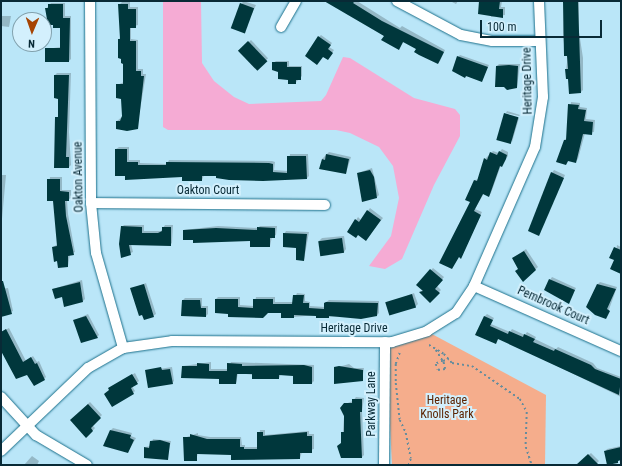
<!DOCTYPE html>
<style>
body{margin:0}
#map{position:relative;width:622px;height:466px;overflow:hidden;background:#bae6f8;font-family:"Roboto Condensed",sans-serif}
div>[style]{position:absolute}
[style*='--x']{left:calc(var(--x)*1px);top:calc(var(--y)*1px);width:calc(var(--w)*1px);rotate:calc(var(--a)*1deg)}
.green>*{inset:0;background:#f5ad8c}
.water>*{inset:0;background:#f5abd4}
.shadow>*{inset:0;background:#0003;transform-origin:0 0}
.building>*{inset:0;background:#00373c;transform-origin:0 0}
.path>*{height:1.5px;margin-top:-0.75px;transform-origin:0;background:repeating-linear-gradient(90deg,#658c9c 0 2px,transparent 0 5px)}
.roads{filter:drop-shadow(0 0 1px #1c708b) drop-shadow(0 0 1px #1c708b)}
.street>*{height:10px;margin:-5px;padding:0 5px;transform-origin:5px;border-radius:5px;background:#fff}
span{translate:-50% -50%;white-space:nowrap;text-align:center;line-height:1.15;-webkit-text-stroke:4px #d3f0fd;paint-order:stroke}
.street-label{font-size:12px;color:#082a36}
.park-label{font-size:12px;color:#5b2201}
.frame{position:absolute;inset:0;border:2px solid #082a36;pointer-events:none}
.north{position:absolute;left:12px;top:12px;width:40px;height:40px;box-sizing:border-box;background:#d3f0fd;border:1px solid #82a1ad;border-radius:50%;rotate:182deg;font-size:11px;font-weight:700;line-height:16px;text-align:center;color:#082a36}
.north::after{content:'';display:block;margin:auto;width:14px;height:18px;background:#a64403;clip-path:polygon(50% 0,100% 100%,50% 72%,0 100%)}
.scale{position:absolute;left:480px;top:20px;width:122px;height:18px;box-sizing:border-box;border:2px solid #082a36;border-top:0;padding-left:5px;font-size:12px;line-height:14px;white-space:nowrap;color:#082a36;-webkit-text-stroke:3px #d3f0fd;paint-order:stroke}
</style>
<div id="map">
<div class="green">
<i style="clip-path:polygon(430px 333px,546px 395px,545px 465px,392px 465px,386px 344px)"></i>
</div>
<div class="water">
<i style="clip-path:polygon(163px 1px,201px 1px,202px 63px,214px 81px,234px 97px,249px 104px,321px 101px,326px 95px,343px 57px,350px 58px,414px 98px,455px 109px,460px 115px,460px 136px,434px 185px,402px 259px,385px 269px,369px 266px,391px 236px,399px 198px,393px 166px,379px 147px,350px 133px,336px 130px,168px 130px,163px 127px)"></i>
</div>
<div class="shadow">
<i style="clip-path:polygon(123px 1px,130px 1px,130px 7px,138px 7px,138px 25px,131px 27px,131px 39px,138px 40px,138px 69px,143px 69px,143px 74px,146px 74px,137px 128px,117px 121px,123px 116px,122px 98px,117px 85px,124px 82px,124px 63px,119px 39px,121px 37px,119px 5px)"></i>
<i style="clip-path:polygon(243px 1px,256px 5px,244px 31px,233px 27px)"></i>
<i style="clip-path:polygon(333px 1px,357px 1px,400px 28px,402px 26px,445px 50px,440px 61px,438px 63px,404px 41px,400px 47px)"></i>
<i style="clip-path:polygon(450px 1px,458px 1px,456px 4px)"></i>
<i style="clip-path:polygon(480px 1px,502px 1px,501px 7px,505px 7px,505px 15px,491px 17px,491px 14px)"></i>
<i style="clip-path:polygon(564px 1px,579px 1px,579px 32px,583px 58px,583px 90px,581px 92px,569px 78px,566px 70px,568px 55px,565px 55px,563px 33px)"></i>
<i style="clip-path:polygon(51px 3px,65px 3px,65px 16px,71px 16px,71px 59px,69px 61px,46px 49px,61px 47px,61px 27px,54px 24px,46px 9px)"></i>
<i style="clip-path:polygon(1px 16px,11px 16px,9px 27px,1px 26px)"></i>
<i style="clip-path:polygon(321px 35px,332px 43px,329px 47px,334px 50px,330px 56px,319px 37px)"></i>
<i style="left:251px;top:40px;width:25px;height:16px;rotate:47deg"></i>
<i style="clip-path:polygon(460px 55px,489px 65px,481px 81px,467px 76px,465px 77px,458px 57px)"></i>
<i style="clip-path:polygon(276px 61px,289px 61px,289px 66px,302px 66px,302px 76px,295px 83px,279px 71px,273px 63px)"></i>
<i style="clip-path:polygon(499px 64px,520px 64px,517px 87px,497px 66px)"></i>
<i style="clip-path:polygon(57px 73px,71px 73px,69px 132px,71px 165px,69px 167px,55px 167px,59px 98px,55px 75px)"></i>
<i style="clip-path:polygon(571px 102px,580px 103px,580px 107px,587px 108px,586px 119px,595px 120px,594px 132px,585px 133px,578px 159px,575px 162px,569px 160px,566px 164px,564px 140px,567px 138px)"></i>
<i style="clip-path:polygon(507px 111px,520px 115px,519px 116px,506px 113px)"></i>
<i style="clip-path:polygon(505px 114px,519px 118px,512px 142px)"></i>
<i style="clip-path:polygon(119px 147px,129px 147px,129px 160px,140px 160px,140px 163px,167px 164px,169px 160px,272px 161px,275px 162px,274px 170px,288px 171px,290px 154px,308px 154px,309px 176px,307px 178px,204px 175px,202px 180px,183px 176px,126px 179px,116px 149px)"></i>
<i style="clip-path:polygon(502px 149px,508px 152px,508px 156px,501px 165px,491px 193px,489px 196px,484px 193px,475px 209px,482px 212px,461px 257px,471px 201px,466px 199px,475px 180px,479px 179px,485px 159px,493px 151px,499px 153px)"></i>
<i style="clip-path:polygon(329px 152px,351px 157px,346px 173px,322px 159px)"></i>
<i style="clip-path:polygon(372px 168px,379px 195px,377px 197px,358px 173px)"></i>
<i style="clip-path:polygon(554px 170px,565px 175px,538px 235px,552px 173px)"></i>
<i style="clip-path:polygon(1px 175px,6px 175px,1px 230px)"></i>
<i style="clip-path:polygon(50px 177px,62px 177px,62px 190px,71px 190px,71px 198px,67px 200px,68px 214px,75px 252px,70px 254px,68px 266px,59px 267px,53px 247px,58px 244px,54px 200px,48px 200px)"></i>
<i style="clip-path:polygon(370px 208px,383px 218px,368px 237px,348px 232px,358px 217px,361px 220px)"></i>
<i style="clip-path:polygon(124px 225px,144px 225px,144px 231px,161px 231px,165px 225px,173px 225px,172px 243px,170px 245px,131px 244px,133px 252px,122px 257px,122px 227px)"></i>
<i style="clip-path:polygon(218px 226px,258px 228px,260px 226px,277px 226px,276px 235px,272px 237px,270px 246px,251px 240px,194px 238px,184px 230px)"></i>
<i style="clip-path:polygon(286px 231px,309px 232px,304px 260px,297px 247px,284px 234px)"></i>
<i style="clip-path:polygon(344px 236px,346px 249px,344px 252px,322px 255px,319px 241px,322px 238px)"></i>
<i style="clip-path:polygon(617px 245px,621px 247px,621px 272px,615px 259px)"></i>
<i style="clip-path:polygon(526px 249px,538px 267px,523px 281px,516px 256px)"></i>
<i style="clip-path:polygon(433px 268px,444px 277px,437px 286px,441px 290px,430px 301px,420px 292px,423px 290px,417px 285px)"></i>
<i style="clip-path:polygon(552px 277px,576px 288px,570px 300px,550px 280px)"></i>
<i style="clip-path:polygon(82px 280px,85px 299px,83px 301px,53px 289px)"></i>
<i style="clip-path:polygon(600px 282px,617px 287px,606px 318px,598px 284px)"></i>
<i style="clip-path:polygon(146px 283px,156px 314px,153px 316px,131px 289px)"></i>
<i style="clip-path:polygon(8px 288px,13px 311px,1px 316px,1px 289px)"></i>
<i style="clip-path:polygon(297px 293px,305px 294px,305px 301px,310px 302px,310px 306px,325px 307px,325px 303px,329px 300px,379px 301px,379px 313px,377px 315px,317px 317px,317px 315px,294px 317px,282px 312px,229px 313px,216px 299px,218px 297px,240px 297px,240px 305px,254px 306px,256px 297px,275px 297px,275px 302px,293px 302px)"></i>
<i style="clip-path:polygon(414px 293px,418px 304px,416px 306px,387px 304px)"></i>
<i style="clip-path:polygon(185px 298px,202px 298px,202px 306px,208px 306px,208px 314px,206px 316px,183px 300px)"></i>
<i style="clip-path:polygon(88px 314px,99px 335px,97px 337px,75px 320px)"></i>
<i style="clip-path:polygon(487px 314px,494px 318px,491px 324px,510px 332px,512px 329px,525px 335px,527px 332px,536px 337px,535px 339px,556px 349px,558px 347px,593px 363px,597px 368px,621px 377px,621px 397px,499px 338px,495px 343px,484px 317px)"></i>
<i style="clip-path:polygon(9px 328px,26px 361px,33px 356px,37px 362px,39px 361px,46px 377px,44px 379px,28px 374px,1px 349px,1px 332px)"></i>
<i style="clip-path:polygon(211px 362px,211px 369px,228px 369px,231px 362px,314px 365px,314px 381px,312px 383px,294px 375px,281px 374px,279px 378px,238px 373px,236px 383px,183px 366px)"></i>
<i style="clip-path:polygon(349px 364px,354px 368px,364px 368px,362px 380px,335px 368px)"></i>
<i style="clip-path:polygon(172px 367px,174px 381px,172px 383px,146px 371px)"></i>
<i style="clip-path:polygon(135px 373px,139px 381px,132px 386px,135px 391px,133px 393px,109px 388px)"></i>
<i style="clip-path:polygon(356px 397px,364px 398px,362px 411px,364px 455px,362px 457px,342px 443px,345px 404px,353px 401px)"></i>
<i style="clip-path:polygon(90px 402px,102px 415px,92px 425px,95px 428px,87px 437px,71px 420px)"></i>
<i style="clip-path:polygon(113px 428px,132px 433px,131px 436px,136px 438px,128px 452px,111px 430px)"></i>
<i style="clip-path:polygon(260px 430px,265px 430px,265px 435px,309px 431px,309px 434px,314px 434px,314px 449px,302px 452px,300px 458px,232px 459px,232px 454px,198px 453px,196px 460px,184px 438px,198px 433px,198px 435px,210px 437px,241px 437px,242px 445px,245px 445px,245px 447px,258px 447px)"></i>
<i style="clip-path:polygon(153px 439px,171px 441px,167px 459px,145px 447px,151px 446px)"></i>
<i style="clip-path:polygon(621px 446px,621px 460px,605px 452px,607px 449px)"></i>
<i style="clip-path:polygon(591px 453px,599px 461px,595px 465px,577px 465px)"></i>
<i style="clip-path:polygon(32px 456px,39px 461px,37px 465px,24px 465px)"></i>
</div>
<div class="building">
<i style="clip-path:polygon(324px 1px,355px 1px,353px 3px,382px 21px,444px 52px,438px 64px,419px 55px,414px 52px,416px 49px,403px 42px,399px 50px,381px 40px,384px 36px)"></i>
<i style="clip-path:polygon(479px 1px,500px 1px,499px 9px,503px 9px,503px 18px,478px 14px)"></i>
<i style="clip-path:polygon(563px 1px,578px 1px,581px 93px,569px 94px,568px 79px,566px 79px,565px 69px,568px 69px,567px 56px,564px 56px)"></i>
<i style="left:240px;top:3px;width:15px;height:27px;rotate:20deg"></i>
<i style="clip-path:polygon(48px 4px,63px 4px,63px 18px,70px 18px,69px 62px,45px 62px,45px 48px,60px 48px,60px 28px,53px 28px,53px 25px,48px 25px,45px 8px,48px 8px)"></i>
<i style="clip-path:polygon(118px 4px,128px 4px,128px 9px,136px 9px,136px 28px,130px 28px,130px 41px,136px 41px,136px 71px,141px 71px,141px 76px,144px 76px,138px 129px,127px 131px,116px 129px,116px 121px,120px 121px,122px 116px,121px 99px,116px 98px,116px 84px,123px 84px,123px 64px,121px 63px,121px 59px,118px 58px,118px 39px,120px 39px)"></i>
<i style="clip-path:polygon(318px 36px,331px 45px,328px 49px,333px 53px,328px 60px,323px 57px,317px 65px,305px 56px)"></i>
<i style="left:248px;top:41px;width:28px;height:14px;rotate:46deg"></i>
<i style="clip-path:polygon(457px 56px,488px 67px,482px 82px,466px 76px,465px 78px,452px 71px)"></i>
<i style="clip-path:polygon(272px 62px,287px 62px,287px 67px,301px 67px,301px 80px,296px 80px,296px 84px,288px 84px,288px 80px,278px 79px,278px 72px,272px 70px)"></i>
<i style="clip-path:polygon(509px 65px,518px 66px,517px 88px,507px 90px,504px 87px,495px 87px,496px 66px)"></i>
<i style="clip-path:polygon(54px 75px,69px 75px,66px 157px,69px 157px,69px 168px,54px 168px,55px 117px,58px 117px,58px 99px,54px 98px)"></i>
<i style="clip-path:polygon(568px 104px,579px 105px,578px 109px,586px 110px,584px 121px,593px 122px,592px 135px,583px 134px,576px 163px,568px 161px,566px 165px,556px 162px,564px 140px,566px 140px)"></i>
<i style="left:504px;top:113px;width:15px;height:28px;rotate:16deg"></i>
<i style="clip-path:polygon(115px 149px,127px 149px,127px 162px,138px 162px,138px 165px,166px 165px,166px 162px,269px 163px,273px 164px,273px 172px,287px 173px,287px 156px,306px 156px,307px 179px,263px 181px,229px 180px,216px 178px,216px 176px,202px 176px,202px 181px,182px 181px,182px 177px,125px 180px,125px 176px,115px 176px)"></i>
<i style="clip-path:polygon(499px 151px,507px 155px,506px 159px,502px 167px,500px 166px,489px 197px,483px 194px,474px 211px,481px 215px,461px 259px,459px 257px,452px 269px,439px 263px,470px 202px,465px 200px,474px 180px,477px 181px,484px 158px,487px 160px,490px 152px,497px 155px)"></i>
<i style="clip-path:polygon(326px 154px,349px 159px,346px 174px,319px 169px,322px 159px,325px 160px)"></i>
<i style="clip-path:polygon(370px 170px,374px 177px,377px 198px,362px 202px,357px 173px)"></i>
<i style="clip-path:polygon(551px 172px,564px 178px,539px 236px,528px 231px)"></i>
<i style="clip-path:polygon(47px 179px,60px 179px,60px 191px,69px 192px,69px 201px,65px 201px,66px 216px,74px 255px,68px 256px,68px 267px,58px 268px,57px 261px,54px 262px,52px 247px,57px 246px,53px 201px,47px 201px)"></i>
<i style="clip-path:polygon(367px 210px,381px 220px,366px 241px,358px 235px,356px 238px,347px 232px,355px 219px,359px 222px)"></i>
<i style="clip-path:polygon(121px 226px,142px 227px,142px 233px,158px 233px,162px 231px,162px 227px,171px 227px,171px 246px,129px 245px,131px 255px,121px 258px,119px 244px)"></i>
<i style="clip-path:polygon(257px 227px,275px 228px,275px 238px,270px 238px,270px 247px,250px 247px,250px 241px,193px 243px,193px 240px,183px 240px,183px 230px,216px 228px,257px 230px)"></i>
<i style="clip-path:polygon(283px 233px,307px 234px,304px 261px,296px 260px,296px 248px,283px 247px)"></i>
<i style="left:342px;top:238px;width:15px;height:24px;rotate:82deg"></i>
<i style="clip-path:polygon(614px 247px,621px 250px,621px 274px,610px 269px,614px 260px,609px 258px)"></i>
<i style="clip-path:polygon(524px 251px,536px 270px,523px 282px,515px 271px,518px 269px,512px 258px)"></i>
<i style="clip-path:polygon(430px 269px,443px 280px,435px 289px,440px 293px,430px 303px,419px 292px,423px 291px,416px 285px)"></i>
<i style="clip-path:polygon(549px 279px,575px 290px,569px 304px,544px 290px)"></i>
<i style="clip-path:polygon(1px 281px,3px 281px,12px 314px,1px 317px)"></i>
<i style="clip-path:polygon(80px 282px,83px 302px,64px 307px,62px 297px,55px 299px,52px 289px)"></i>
<i style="clip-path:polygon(144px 284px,154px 317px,144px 320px,142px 315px,139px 316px,130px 288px)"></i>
<i style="clip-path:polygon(597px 284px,616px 289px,607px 309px,610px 311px,606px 319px,595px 315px,586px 307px)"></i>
<i style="left:412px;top:294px;width:14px;height:28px;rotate:73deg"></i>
<i style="clip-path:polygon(293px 295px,304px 295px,303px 303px,309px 303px,309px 308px,324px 309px,324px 303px,326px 302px,378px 303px,377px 316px,361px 319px,329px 316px,329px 318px,316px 318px,316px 316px,294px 315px,294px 318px,281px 318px,281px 313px,268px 313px,263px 318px,228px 317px,228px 314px,215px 313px,215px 299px,238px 299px,238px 307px,253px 308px,253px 299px,273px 299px,273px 304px,292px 304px)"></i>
<i style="clip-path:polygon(182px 300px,200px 300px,201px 308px,206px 308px,206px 317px,181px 316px)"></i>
<i style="clip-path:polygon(86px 316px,98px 338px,81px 343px,73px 320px)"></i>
<i style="clip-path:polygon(484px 316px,493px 320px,490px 326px,508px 334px,509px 331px,523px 337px,524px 334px,535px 339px,533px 342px,554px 351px,555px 349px,591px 365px,595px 369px,621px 379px,619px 395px,498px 339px,496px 344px,475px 335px)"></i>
<i style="clip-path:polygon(6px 329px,23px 362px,31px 357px,35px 364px,37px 363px,45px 380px,34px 386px,27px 375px,16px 379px,1px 351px,1px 332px)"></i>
<i style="clip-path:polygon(197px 363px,209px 364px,209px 371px,227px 371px,227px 363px,242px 364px,242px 366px,304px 365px,312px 367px,312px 384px,293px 384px,293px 376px,279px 375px,279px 379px,252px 379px,252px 374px,237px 374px,236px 384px,219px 384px,219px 379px,181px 378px,182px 366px,197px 366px)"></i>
<i style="clip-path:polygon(339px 366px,363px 370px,363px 381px,334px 384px,334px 367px)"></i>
<i style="clip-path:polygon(161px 367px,162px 370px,170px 369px,173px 384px,148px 388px,145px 370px)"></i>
<i style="clip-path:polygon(132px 374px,138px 384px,131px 388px,134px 394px,112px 407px,104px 394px,109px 390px,108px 388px)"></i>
<i style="clip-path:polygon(352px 399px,362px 399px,362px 412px,360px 412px,362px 458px,341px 458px,337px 446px,341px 443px,341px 432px,344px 432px,344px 416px,340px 408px,344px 403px,352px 403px)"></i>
<i style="clip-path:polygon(88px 404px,101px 418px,91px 428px,93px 431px,86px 438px,70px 420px)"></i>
<i style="clip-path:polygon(110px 430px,131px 435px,130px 438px,134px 440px,128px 453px,103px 446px)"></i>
<i style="clip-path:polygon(257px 432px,263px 432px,263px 436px,307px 432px,307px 436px,312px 436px,312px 453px,300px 453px,300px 459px,231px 460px,231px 455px,197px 454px,197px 461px,184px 461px,183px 437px,190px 437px,190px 434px,207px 439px,240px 439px,240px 447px,244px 447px,244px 449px,257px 449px)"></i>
<i style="clip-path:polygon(160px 440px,170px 443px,168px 460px,144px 458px,144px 447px,149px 448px,150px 441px)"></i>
<i style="clip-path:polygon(621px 447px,621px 460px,618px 461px,618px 463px,607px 465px,604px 451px)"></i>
<i style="clip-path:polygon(588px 454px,599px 465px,576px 465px)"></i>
</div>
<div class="path">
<i style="--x:429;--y:345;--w:17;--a:31"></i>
<i style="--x:444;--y:354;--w:12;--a:48"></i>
<i style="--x:452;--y:363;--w:20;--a:9"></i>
<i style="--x:472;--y:366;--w:58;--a:34.5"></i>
<i style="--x:520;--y:399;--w:15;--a:62"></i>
<i style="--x:527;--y:412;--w:35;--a:92"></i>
<i style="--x:526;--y:447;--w:19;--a:72"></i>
<i style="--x:436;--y:350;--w:13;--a:58"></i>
<i style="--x:443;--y:361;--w:8;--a:157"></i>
<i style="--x:436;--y:364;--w:6;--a:72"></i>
<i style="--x:438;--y:370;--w:7;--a:-8"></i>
<i style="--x:445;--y:369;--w:8;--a:-104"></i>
<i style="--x:443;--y:361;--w:6;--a:-18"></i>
<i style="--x:400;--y:353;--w:12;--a:110"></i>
<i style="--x:396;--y:364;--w:19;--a:90"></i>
<i style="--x:396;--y:383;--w:37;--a:84"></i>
<i style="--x:400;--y:420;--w:14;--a:65"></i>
<i style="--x:406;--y:433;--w:26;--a:79"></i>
<i style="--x:411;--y:459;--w:6;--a:108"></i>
</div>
<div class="roads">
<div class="street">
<i style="--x:90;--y:1;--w:202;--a:89.7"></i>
<i style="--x:91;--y:203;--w:50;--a:84.3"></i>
<i style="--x:96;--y:253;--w:99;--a:74.1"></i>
<i style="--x:397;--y:1;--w:72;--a:28"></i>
<i style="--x:461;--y:35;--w:32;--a:11"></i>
<i style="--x:492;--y:41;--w:48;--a:0"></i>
<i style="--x:281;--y:27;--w:30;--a:-60"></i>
<i style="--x:91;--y:203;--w:234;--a:0.5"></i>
<i style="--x:474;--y:286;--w:161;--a:23.9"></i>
<i style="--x:1;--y:397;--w:52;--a:47.4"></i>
<i style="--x:36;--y:435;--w:59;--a:30.5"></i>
<i style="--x:1;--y:451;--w:120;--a:-43.7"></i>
<i style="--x:88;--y:368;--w:40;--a:-29.7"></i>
<i style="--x:123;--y:348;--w:49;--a:-8.1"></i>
<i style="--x:172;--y:341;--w:220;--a:0.3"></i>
<i style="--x:392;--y:342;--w:37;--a:-17"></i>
<i style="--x:427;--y:331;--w:34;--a:-32"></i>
<i style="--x:456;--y:313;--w:32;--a:-56"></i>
<i style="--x:474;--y:286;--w:152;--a:-66.3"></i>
<i style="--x:535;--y:147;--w:51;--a:-80.9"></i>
<i style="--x:543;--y:97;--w:96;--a:-92.4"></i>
<i style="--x:384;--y:465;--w:123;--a:-89.5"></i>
</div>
</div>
<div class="street-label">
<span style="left:528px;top:81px;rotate:-91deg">Heritage Drive</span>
<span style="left:79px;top:177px;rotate:-91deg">Oakton Avenue</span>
<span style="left:208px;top:191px">Oakton Court</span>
<span style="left:553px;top:306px;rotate:24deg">Pembrook Court</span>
<span style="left:354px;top:329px">Heritage Drive</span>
<span style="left:372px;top:404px;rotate:-90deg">Parkway Lane</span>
</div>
<div class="park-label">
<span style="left:447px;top:408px">Heritage<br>Knolls Park</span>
</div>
<div class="frame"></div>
<div class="north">N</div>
<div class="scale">100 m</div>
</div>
